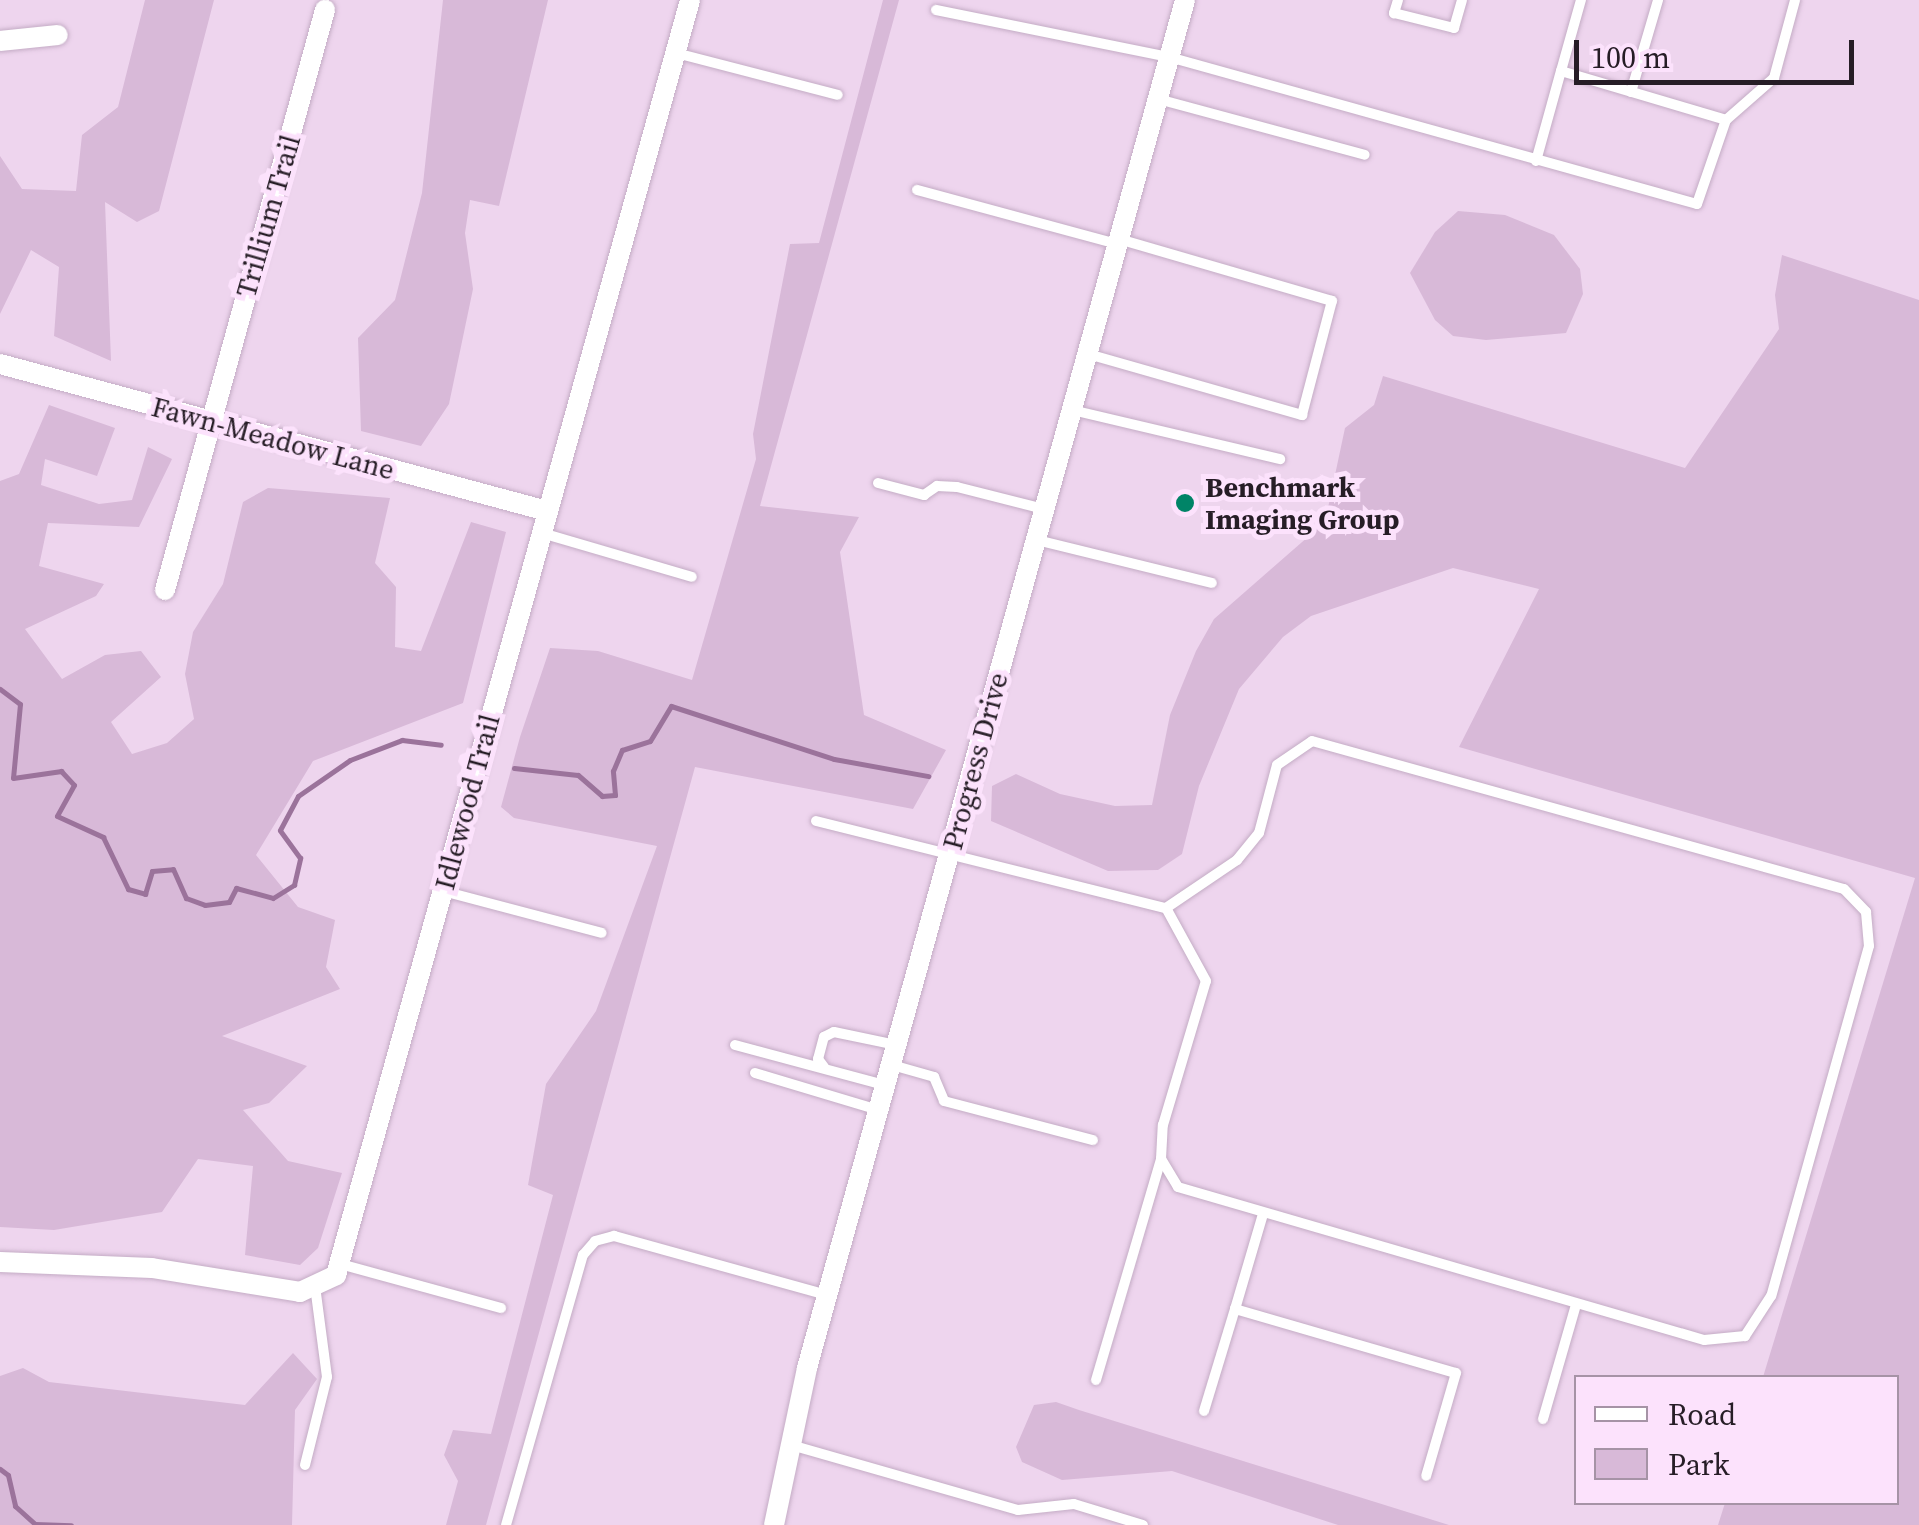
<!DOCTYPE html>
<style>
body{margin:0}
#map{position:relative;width:1919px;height:1525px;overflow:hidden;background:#eed5ee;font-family:"Source Serif 4",serif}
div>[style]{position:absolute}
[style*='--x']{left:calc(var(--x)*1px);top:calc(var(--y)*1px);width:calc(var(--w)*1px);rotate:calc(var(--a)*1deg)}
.green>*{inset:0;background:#d8b9d8}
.stream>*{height:5px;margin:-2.5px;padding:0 2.5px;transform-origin:2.5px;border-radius:2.5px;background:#9b739b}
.roads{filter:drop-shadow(0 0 2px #c4acc5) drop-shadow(0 0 2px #c4acc5)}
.lane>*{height:10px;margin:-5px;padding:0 5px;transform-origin:5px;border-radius:5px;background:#fff}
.street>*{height:20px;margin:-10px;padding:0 10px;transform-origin:10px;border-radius:10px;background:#fff}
.dots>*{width:28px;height:28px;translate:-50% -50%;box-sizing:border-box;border:5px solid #fce2fc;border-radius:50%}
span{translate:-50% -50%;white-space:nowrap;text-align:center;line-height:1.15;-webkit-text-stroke:10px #fce2fc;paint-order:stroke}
.street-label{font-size:28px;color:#261d26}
.poi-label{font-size:28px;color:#261d26;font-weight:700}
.left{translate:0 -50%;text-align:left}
.legend{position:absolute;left:1574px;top:1375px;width:325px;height:130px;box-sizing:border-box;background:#fce2fc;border:2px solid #a693a6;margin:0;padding:12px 18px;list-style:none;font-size:30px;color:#261d26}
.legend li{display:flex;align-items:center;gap:20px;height:50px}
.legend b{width:50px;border:2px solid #a693a6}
.scale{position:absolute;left:1574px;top:40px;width:280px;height:45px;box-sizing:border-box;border:5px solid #261d26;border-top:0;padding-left:12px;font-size:30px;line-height:35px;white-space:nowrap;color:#261d26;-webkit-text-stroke:8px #fce2fc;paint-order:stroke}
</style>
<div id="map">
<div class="green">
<i style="clip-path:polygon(145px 0,214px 0,159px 211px,137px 222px,105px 202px,111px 361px,54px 336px,59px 267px,31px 250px,0 314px,0 156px,22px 189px,76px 191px,82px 135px,118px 107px)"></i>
<i style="clip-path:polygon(443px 0,548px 0,499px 206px,470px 200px,465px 233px,473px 289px,449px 404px,421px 446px,361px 431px,358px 338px,395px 300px,422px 193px)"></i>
<i style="clip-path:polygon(883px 0,899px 0,760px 506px,859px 517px,840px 552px,864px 715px,946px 750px,913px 809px,695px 767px,486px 1525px,446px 1525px,458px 1481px,444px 1455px,453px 1430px,491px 1434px,553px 1195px,528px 1185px,546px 1084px,596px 1011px,657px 846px,514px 818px,501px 807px,520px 737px,550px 648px,598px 651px,692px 680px,756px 459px,753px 434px,790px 244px,819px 243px)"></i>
<i style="clip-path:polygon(1458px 211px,1505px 215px,1554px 235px,1580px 269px,1583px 294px,1566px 333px,1486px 340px,1453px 336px,1435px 320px,1410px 273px,1435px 232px)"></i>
<i style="clip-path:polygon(1782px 255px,1919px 300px,1919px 1525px,1718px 1525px,1725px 1503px,1896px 1502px,1896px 1378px,1763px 1377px,1915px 878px,1459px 747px,1539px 589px,1453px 568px,1311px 616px,1283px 637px,1239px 689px,1199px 786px,1182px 854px,1158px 870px,1108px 871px,991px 821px,992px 786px,1016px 774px,1060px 794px,1115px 806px,1152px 805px,1170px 715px,1196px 651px,1214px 619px,1325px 522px,1345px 428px,1374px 405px,1383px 376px,1685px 468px,1779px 329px,1775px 295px)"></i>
<i style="clip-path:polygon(49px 405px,115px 428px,97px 476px,45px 459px,41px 485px,99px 504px,132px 500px,148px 447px,172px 459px,139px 527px,48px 523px,39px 566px,104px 584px,96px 596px,25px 629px,62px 679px,105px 655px,141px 651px,161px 677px,111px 722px,132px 754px,167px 743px,194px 719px,185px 674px,193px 632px,223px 584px,243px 502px,268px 488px,390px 498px,375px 563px,396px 587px,395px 647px,421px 651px,471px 522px,506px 532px,463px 703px,313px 761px,256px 855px,298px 907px,335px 920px,326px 967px,340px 989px,222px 1036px,307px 1066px,269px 1103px,243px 1110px,288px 1161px,342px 1173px,318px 1248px,300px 1265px,245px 1255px,253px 1166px,198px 1159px,162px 1212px,54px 1230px,0 1227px,0 481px,19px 474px)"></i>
<i style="clip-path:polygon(293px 1353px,317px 1379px,295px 1410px,292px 1525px,0 1525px,0 1376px,23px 1368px,49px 1382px,245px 1405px)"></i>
<i style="clip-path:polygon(1056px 1402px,1079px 1410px,1449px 1525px,1338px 1525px,1172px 1471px,1062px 1480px,1022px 1462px,1016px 1447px,1034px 1405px)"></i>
</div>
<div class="stream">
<i style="--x:0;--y:689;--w:25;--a:37"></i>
<i style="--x:20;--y:704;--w:74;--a:95.4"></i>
<i style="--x:13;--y:778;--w:49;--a:-8.3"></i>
<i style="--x:61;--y:771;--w:19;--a:47"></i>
<i style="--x:74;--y:785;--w:35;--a:119"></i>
<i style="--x:57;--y:816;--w:51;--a:24.5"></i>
<i style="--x:103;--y:837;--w:58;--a:64.3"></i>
<i style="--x:128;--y:889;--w:18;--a:16"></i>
<i style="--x:145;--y:894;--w:24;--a:-73"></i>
<i style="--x:152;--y:871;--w:21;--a:-5"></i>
<i style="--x:173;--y:869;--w:32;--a:66"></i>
<i style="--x:186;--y:898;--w:20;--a:20"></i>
<i style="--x:205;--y:905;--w:24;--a:-7"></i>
<i style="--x:229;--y:902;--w:16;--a:-63"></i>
<i style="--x:236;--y:888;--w:38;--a:15"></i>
<i style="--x:273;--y:898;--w:25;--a:-32"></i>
<i style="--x:294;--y:885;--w:28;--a:-77"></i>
<i style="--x:300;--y:858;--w:34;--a:-126"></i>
<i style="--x:280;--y:830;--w:38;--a:-62"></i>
<i style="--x:298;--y:796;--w:63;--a:-34.7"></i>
<i style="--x:350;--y:760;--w:56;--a:-21"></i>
<i style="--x:402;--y:740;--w:39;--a:7"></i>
<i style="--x:514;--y:768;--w:64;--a:6.2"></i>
<i style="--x:578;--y:775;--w:32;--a:41"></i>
<i style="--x:602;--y:796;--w:13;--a:-4"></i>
<i style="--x:615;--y:795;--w:24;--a:-95"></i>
<i style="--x:613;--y:771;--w:23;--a:-67"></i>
<i style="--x:622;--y:750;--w:29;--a:-18"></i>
<i style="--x:650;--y:741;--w:41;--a:-59"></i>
<i style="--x:671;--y:706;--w:171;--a:18"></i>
<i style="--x:834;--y:759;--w:96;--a:10.3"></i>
<i style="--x:0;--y:1469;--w:10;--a:37"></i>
<i style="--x:8;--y:1475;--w:32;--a:77"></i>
<i style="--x:15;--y:1506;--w:27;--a:42"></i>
<i style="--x:35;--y:1524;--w:36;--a:2"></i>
</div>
<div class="roads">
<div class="lane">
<i style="--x:1398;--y:0;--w:14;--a:107"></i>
<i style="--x:1394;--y:13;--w:62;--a:14"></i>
<i style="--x:1454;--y:28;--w:29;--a:-74"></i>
<i style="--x:936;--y:10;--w:238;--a:11.4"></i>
<i style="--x:1169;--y:57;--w:548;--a:15.56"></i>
<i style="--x:1697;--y:204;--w:89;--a:-71"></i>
<i style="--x:1726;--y:120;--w:64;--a:-41.2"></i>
<i style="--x:1774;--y:78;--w:81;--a:-74.9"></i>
<i style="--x:676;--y:53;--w:167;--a:14.5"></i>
<i style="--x:1561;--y:71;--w:74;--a:-74.3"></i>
<i style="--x:1631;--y:92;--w:96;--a:-73.6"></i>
<i style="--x:1158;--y:99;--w:214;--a:15.1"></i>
<i style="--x:1536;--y:161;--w:93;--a:-74.5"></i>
<i style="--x:1561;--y:71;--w:172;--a:16.5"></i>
<i style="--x:917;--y:190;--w:207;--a:15.1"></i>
<i style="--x:1088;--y:354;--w:223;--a:15.9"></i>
<i style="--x:1302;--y:415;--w:118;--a:-75.3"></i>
<i style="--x:1332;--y:301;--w:222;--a:-163.8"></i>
<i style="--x:1072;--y:410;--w:214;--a:13.3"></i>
<i style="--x:878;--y:483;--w:48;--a:14.6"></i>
<i style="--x:924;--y:495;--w:16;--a:-35"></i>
<i style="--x:937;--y:486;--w:20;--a:3"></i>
<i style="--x:957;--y:487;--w:90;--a:14.2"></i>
<i style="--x:542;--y:533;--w:156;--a:16.3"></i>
<i style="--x:1037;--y:540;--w:180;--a:13.8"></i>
<i style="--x:816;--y:821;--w:361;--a:14"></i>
<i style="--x:1166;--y:908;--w:86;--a:-34.1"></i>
<i style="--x:1237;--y:860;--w:35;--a:-51"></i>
<i style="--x:1259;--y:833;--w:70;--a:-75.2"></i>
<i style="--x:1277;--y:765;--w:42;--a:-34.4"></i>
<i style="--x:1312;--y:741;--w:552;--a:15.55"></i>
<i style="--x:1844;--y:889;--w:32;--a:46"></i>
<i style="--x:1866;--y:912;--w:34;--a:85"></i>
<i style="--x:1869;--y:946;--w:363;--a:105.6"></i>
<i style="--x:1771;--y:1296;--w:48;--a:123"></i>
<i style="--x:1745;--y:1336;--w:41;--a:174.4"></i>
<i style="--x:1704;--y:1340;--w:548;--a:-163.78"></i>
<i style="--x:1178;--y:1187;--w:33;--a:-121"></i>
<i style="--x:1161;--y:1159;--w:34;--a:-87"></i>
<i style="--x:1163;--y:1125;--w:150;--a:-73.4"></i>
<i style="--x:1206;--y:981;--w:83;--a:-118.7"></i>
<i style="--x:443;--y:891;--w:164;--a:14.8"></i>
<i style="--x:735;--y:1045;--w:154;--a:15"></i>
<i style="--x:892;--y:1065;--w:44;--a:15.9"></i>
<i style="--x:934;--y:1077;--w:26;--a:67"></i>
<i style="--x:944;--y:1101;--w:154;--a:14.7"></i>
<i style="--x:824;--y:1067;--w:10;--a:-127"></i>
<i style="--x:818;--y:1059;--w:23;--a:-75"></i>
<i style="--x:824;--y:1037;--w:11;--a:-27"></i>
<i style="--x:834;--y:1032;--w:63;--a:11.8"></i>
<i style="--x:755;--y:1073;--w:128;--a:16.7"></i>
<i style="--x:1263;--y:1214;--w:99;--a:106.4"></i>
<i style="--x:1235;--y:1309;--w:230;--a:16.2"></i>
<i style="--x:1456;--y:1373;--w:107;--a:106.2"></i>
<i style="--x:340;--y:1264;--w:167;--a:15.3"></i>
<i style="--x:1096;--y:1380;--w:230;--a:-73.6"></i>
<i style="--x:1204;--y:1411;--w:107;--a:-73.1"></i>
<i style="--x:1543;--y:1419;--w:119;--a:-73.9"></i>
<i style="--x:791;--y:1445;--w:236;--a:16"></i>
<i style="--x:1018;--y:1510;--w:56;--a:-6.1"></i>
<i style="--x:1074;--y:1504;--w:72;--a:16.9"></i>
<i style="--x:305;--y:1465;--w:91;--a:-76"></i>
<i style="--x:327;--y:1377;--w:92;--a:-97.5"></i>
<i style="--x:506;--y:1525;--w:281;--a:-74.1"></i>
<i style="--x:583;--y:1255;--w:18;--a:-49"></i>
<i style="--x:595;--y:1241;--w:20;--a:-15"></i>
<i style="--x:614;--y:1236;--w:221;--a:15.5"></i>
</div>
<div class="street">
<i style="--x:0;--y:41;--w:58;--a:-5.9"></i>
<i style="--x:0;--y:364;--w:566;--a:15.04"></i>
<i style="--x:165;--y:590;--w:602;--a:-74.58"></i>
<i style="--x:0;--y:1262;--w:152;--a:2.3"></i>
<i style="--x:152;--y:1268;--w:150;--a:9.2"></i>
<i style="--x:300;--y:1292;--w:40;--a:-25"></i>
<i style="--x:336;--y:1275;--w:1323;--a:-74.48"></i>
<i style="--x:774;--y:1525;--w:160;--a:-78.1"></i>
<i style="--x:807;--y:1368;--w:1419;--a:-74.55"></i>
</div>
</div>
<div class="dots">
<i style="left:1185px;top:503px;background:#008467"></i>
</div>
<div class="street-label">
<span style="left:268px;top:216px;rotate:-74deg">Trillium Trail</span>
<span style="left:273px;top:438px;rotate:15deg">Fawn-Meadow Lane</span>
<span style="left:975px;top:761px;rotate:-75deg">Progress Drive</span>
<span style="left:467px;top:802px;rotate:-75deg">Idlewood Trail</span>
</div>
<div class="poi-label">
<span class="left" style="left:1205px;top:503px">Benchmark<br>Imaging Group</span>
</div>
<ul class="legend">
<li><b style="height:12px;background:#fff"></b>Road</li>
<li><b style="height:28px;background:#d8b9d8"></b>Park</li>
</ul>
<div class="scale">100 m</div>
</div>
